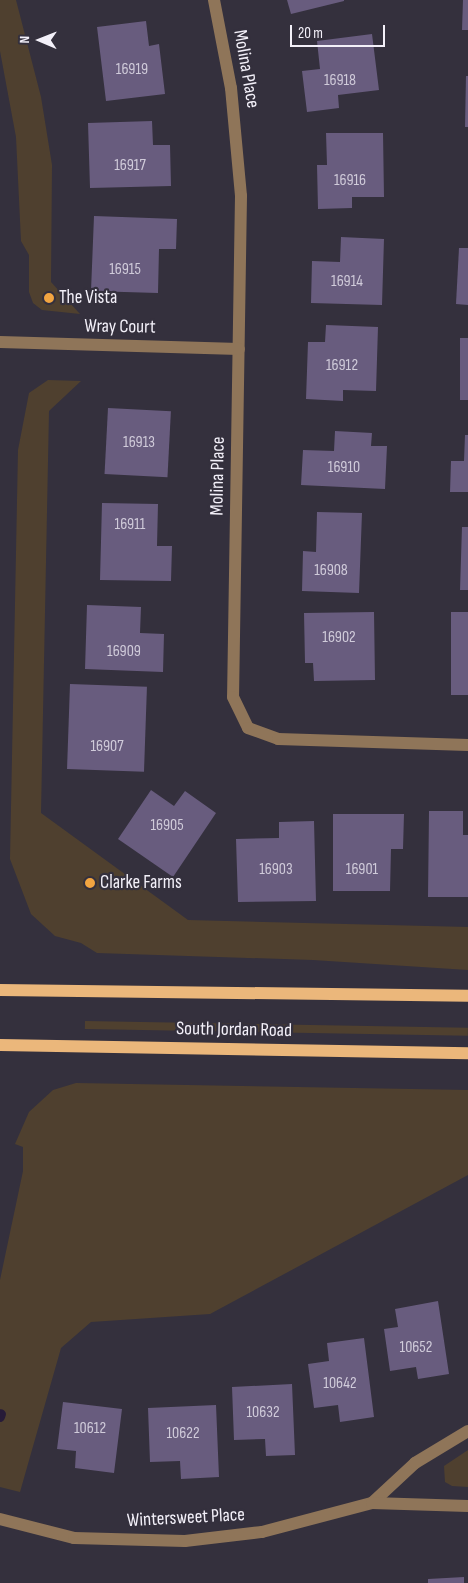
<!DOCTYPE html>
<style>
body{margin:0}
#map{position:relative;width:468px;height:1583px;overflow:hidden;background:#34303d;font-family:"Sofia Sans Condensed",sans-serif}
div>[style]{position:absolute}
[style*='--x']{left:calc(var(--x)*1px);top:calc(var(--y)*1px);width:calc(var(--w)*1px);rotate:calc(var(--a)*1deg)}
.green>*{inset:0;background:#4f402f;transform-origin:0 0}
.stream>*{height:10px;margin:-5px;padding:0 5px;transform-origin:5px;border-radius:5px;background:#271b38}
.building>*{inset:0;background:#685c7e;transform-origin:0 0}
.minor>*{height:12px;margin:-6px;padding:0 6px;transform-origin:6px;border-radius:6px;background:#8f7559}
.major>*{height:12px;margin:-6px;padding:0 6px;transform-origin:6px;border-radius:6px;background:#ebb77b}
.dots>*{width:14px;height:14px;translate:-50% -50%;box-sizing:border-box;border:2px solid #34303d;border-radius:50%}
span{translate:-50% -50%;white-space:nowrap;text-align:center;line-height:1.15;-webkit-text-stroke:4.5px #34303d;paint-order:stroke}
.number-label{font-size:16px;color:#d0cbda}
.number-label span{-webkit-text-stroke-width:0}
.street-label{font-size:19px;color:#f3f0f9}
.poi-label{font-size:19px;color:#f3f0f9}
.left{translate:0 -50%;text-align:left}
.north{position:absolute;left:15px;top:15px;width:50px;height:50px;-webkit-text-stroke:4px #34303d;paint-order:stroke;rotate:271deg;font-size:14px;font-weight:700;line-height:20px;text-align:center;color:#f3f0f9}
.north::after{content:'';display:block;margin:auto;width:18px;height:22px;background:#f3f0f9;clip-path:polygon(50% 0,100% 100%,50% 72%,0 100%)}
.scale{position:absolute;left:290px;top:25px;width:95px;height:22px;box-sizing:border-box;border:2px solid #f3f0f9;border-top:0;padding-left:6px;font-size:15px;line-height:18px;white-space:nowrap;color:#f3f0f9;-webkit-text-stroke:4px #34303d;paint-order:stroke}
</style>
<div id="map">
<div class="green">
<i style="clip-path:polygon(0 0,16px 0,41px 97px,52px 165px,51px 282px,80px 314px,42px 310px,33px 303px,29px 292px,29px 255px,21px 241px,16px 137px,0 51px)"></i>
<i style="clip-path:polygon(48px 380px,81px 381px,49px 411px,41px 813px,188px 920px,468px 927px,468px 970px,313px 960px,97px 953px,81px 943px,55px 936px,31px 914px,10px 859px,18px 450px,29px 393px)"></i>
<i style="left:85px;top:1021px;width:383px;height:8px;rotate:1deg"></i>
<i style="clip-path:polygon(76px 1083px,468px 1090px,468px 1175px,210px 1314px,91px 1322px,61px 1348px,20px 1492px,0 1487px,0 1280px,23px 1171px,23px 1147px,15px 1144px,29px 1112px,53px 1090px)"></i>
<i style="clip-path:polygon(468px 1450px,468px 1487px,452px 1486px,445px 1482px,444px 1466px)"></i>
</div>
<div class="stream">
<i style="--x:0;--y:1417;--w:3;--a:-72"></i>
</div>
<div class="building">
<i style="clip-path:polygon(287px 0,344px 0,344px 1px,291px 14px)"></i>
<i style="clip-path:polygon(463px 0,468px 0,468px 30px,462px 30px)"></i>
<i style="clip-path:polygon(146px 21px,149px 46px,159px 44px,165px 94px,106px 101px,97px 27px)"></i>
<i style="clip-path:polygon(372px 34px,379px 90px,338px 95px,339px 108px,307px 112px,302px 71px,320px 69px,317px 41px)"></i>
<i style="clip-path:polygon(466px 76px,468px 76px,468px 127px,465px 127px)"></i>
<i style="clip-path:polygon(152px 121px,153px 145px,170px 145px,171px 186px,90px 188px,88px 123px)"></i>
<i style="clip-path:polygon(326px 133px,383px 133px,384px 197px,352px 197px,352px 208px,318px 209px,317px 165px,327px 165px)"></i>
<i style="clip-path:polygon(94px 216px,177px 219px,176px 249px,159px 249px,158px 293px,91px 291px)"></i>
<i style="clip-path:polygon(341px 237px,384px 239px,382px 305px,311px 303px,312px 261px,340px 262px)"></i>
<i style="clip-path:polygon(459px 248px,468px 248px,468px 305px,456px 304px)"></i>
<i style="clip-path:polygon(326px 325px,378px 327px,376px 391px,343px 390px,343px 401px,306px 399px,308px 342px,325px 342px)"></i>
<i style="left:460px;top:338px;width:8px;height:62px"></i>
<i style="left:108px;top:408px;width:63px;height:66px;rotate:3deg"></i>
<i style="clip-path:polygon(335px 431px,372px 433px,371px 446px,387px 446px,385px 489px,301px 485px,303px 450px,334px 451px)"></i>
<i style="clip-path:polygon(465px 435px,468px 435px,468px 492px,450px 492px,451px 461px,464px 461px)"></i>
<i style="clip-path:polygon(102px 503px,158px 504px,157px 546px,172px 546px,171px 581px,100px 580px)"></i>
<i style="clip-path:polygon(317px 512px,362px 513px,359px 593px,302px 591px,303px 551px,316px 552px)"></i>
<i style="clip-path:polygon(462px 527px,468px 527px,468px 590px,460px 590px)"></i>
<i style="clip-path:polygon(87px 605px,141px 607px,140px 633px,164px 634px,163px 672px,85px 669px)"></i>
<i style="clip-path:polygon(374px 612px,375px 680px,314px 681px,313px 663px,305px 663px,304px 613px)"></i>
<i style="left:451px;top:612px;width:17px;height:83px"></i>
<i style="left:70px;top:684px;width:77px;height:85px;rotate:2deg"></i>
<i style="clip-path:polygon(151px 790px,174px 806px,185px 791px,216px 813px,173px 877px,118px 839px)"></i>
<i style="clip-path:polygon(429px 811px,463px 811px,463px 835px,468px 835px,468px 897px,428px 897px)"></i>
<i style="clip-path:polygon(333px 814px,404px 814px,403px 849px,391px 849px,390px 891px,333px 891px)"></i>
<i style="clip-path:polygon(314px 821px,316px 901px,238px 902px,236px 839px,279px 838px,279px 822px)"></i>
<i style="clip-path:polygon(438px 1301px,449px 1374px,418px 1379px,416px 1367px,390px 1371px,384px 1329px,398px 1327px,395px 1309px)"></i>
<i style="clip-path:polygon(364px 1338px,374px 1417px,340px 1422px,338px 1405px,314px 1408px,308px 1364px,329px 1361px,327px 1343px)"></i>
<i style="clip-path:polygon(292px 1384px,295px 1455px,266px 1456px,265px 1439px,234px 1440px,232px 1387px)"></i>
<i style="clip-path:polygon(63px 1402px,122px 1409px,114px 1473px,75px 1468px,76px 1451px,57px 1449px)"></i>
<i style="clip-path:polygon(216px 1405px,219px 1477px,181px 1479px,180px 1461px,150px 1462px,148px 1408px)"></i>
<i style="clip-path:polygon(464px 1577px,464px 1583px,428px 1583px,428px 1579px)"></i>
</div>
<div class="minor">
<i style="--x:214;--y:0;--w:90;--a:79.1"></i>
<i style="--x:231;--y:88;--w:108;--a:84.7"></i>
<i style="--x:241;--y:196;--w:501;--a:90.91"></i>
<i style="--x:233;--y:697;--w:34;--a:64"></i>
<i style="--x:248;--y:728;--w:32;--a:20"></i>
<i style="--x:278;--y:739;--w:190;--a:1.8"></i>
<i style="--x:0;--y:342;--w:239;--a:1.7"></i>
<i style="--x:372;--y:1503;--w:59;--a:-42.9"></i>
<i style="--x:415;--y:1463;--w:62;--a:-31.1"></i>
<i style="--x:0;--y:1519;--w:76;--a:14.4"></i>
<i style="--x:74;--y:1538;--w:111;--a:1.5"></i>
<i style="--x:185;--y:1541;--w:78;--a:-6.7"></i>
<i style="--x:262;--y:1532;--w:114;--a:-14.8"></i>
<i style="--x:372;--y:1503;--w:96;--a:1.8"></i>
</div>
<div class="major">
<i style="--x:0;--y:990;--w:468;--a:0.7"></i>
<i style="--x:0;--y:1045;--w:468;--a:1"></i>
</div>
<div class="dots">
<i style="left:49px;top:298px;background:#f2a541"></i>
<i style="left:90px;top:883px;background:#f2a541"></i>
</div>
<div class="number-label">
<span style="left:132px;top:70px">16919</span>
<span style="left:340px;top:81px">16918</span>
<span style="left:130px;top:166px">16917</span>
<span style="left:350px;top:181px">16916</span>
<span style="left:125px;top:270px">16915</span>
<span style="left:347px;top:282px">16914</span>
<span style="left:342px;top:366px">16912</span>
<span style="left:139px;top:443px">16913</span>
<span style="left:344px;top:468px">16910</span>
<span style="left:130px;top:525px">16911</span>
<span style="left:331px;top:571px">16908</span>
<span style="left:339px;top:638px">16902</span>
<span style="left:124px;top:652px">16909</span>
<span style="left:107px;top:747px">16907</span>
<span style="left:167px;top:826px">16905</span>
<span style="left:276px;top:870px">16903</span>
<span style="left:362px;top:870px">16901</span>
<span style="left:416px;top:1348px">10652</span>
<span style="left:340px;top:1384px">10642</span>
<span style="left:263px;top:1413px">10632</span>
<span style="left:90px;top:1429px">10612</span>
<span style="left:183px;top:1434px">10622</span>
</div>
<div class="street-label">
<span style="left:246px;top:69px;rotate:80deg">Molina Place</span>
<span style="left:120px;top:327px;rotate:1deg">Wray Court</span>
<span style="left:218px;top:476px;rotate:-89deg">Molina Place</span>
<span style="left:234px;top:1030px;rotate:1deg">South Jordan Road</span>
<span style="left:186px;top:1518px;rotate:-3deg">Wintersweet Place</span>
</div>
<div class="poi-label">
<span class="left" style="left:59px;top:298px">The Vista</span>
<span class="left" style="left:100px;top:883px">Clarke Farms</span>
</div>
<div class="north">N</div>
<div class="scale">20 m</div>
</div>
